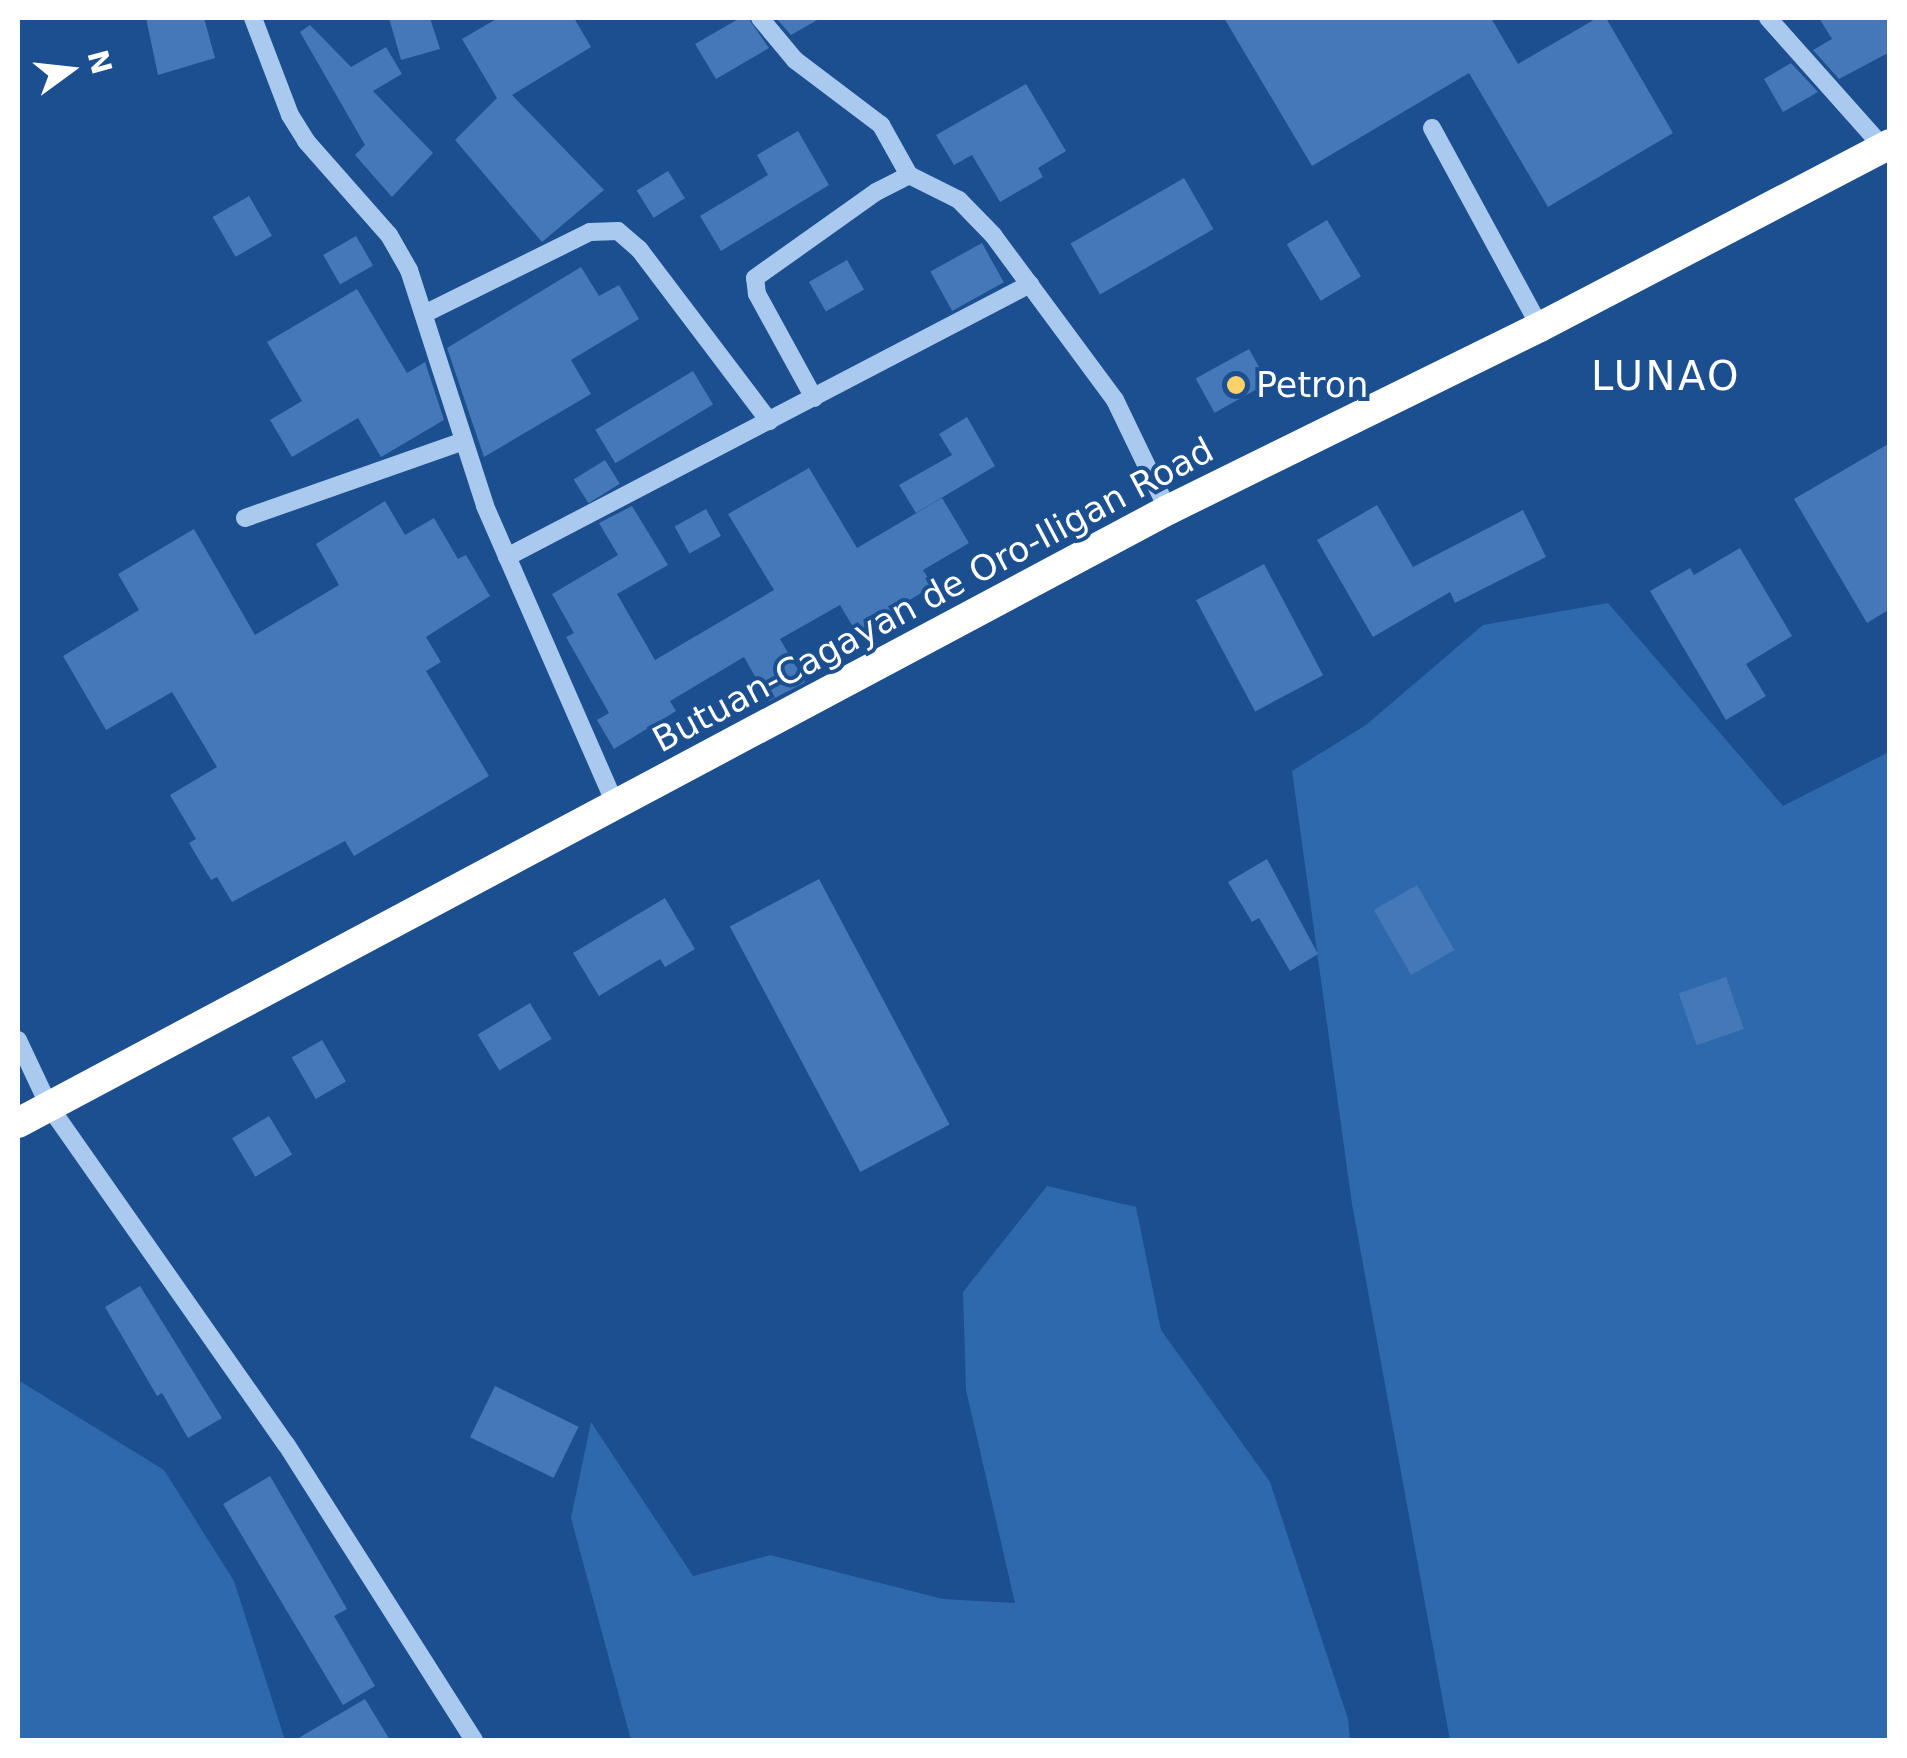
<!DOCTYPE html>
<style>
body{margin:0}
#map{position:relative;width:1907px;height:1758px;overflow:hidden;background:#1b4f8f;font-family:"DejaVu Sans",sans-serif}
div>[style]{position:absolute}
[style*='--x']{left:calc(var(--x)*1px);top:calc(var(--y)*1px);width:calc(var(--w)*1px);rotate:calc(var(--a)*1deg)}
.green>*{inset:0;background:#2e69ad}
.building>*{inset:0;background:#4478b7;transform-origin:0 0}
.minor>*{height:18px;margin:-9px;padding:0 9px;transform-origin:9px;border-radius:9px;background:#a9c9ee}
.highway>*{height:30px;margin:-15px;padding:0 15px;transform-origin:15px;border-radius:15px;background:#fff}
.dots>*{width:28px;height:28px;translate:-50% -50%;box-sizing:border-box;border:5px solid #1b4f8f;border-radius:50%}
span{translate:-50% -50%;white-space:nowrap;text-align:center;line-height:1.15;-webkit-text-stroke:8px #1b4f8f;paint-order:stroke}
.poi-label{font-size:35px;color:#fff}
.left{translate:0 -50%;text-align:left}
.street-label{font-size:35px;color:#fff}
.quarter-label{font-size:40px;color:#fff;letter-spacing:2.5px}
.frame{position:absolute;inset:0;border:20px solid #fff;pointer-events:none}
.north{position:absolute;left:20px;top:20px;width:100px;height:100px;-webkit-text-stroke:8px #1b4f8f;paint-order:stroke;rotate:75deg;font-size:28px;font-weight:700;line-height:40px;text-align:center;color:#fff}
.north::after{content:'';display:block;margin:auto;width:35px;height:45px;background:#fff;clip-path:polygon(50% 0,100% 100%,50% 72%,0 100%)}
</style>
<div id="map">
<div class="green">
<i style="clip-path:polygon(1608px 603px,1783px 806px,1889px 752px,1889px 1740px,1450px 1740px,1352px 1204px,1292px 771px,1366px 725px,1483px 625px)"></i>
<i style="clip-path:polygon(1047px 1186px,1136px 1207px,1161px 1330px,1270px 1482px,1348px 1719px,1350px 1740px,631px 1740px,571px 1518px,591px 1422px,693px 1576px,770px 1555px,943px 1599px,1015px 1603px,966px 1390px,963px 1292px)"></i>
<i style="clip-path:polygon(18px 1380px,164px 1470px,234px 1581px,285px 1740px,18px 1740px)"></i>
</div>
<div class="building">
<i style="clip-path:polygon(146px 18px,204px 18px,215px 58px,158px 75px)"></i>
<i style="clip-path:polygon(389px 18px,430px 18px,440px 49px,401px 60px)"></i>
<i style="clip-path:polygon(498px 18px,574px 18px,591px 47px,512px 95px,604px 190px,542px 242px,455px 140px,497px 98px,462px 39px)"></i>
<i style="clip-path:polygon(740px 18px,748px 18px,769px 48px,716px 79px,695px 44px)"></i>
<i style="clip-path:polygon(776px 18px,821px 18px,791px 35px)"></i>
<i style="clip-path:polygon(1224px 18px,1491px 18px,1518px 64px,1597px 18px,1606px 18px,1673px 133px,1548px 207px,1469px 73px,1312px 166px)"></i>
<i style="clip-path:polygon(1819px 18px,1890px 18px,1890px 52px,1839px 79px,1813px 50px,1832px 39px)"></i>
<i style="clip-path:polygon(310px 25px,351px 67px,386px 47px,402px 74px,373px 91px,433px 153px,392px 197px,355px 155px,365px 145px,300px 32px)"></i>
<i style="clip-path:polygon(1791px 63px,1818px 92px,1783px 112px,1764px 79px)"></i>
<i style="clip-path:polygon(1026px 84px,1066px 151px,1038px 168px,1043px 177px,1000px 202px,972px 155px,954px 165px,936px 135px)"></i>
<i style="clip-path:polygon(798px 131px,829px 185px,721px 251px,700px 216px,768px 175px,757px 155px)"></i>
<i style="left:668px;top:171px;width:32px;height:37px;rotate:58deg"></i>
<i style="left:1184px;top:178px;width:59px;height:131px;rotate:60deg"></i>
<i style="left:249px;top:196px;width:46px;height:42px;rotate:60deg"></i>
<i style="left:1327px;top:220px;width:66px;height:47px;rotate:59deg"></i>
<i style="left:356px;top:236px;width:34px;height:38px;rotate:60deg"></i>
<i style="left:982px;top:243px;width:45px;height:59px;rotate:61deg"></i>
<i style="left:847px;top:260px;width:34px;height:44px;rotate:60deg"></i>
<i style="clip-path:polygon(581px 267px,599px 296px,619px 285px,639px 319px,571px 360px,591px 394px,484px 457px,447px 348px)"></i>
<i style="clip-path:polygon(357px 289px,407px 373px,425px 362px,444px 420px,381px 457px,358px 418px,292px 457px,270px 420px,302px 401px,267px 342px)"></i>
<i style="left:1249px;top:349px;width:39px;height:61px;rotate:61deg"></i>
<i style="left:693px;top:371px;width:39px;height:114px;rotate:59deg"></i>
<i style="clip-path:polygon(967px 417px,995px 466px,916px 513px,899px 485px,952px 455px,939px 434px)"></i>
<i style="clip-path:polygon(1890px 443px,1890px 609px,1867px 623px,1794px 499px)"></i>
<i style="left:605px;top:460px;width:28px;height:37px;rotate:58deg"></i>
<i style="clip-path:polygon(809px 468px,857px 548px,942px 498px,969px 543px,923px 570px,933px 586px,856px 632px,840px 605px,780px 639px,805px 682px,800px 685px,769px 701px,744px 657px,670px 701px,676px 711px,614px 749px,597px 720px,609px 713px,566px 637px,574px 633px,552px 594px,618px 555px,599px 523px,632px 506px,668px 565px,617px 594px,655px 660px,774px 590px,728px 514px)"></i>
<i style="clip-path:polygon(385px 501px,405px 535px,434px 518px,458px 559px,466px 555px,490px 596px,426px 637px,441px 662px,426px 671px,489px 776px,354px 856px,345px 841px,232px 902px,217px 877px,211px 880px,189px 843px,196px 839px,170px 795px,217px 767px,172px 692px,106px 730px,63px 656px,139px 610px,118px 574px,194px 529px,255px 635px,339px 585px,316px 544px)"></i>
<i style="clip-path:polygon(1377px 505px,1413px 567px,1523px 510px,1546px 557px,1455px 603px,1450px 592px,1373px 637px,1317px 540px)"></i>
<i style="left:706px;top:509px;width:31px;height:36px;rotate:61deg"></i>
<i style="clip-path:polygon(1740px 548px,1792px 636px,1746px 664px,1766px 696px,1726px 720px,1650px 591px,1690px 568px,1694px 575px)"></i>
<i style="left:1264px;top:564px;width:126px;height:77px;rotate:62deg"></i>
<i style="clip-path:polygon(1267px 859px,1318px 954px,1290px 971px,1259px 918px,1252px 922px,1228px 882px)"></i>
<i style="left:819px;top:879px;width:278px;height:101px;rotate:62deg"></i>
<i style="left:1417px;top:885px;width:75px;height:50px;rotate:60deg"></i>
<i style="clip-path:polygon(665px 898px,695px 949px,665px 967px,660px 959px,599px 996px,573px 953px)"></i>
<i style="left:1726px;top:977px;width:55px;height:50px;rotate:71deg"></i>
<i style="left:530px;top:1003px;width:42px;height:61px;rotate:59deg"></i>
<i style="left:322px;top:1040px;width:48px;height:35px;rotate:60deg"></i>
<i style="left:269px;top:1116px;width:45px;height:43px;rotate:59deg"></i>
<i style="clip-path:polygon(140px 1286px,222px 1418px,188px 1438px,162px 1393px,157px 1396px,105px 1307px)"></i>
<i style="left:495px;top:1386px;width:93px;height:57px;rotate:26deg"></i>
<i style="clip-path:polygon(270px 1476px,347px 1609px,334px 1616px,375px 1686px,343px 1705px,223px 1504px)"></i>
<i style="clip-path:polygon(365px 1699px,390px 1740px,295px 1740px)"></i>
</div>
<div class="minor">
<i style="--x:253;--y:18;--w:104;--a:69.1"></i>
<i style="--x:290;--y:115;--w:31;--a:58"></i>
<i style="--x:306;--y:141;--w:125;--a:48.6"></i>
<i style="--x:389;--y:235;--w:40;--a:60.3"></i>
<i style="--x:409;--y:270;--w:248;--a:72.1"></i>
<i style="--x:485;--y:506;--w:327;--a:66.4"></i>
<i style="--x:760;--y:18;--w:55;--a:50.2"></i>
<i style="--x:795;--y:60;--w:108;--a:37.1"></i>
<i style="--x:881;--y:125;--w:57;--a:60.8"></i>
<i style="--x:1768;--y:18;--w:173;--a:48.3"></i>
<i style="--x:1432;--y:128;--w:226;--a:61.5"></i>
<i style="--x:424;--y:314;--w:185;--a:-26.3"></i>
<i style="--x:590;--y:232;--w:28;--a:-2"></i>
<i style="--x:618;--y:231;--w:28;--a:41"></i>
<i style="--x:639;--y:249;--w:216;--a:52.9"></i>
<i style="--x:814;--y:398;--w:119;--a:-118.7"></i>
<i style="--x:757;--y:294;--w:16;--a:-97"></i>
<i style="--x:755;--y:278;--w:148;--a:-35.4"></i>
<i style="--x:876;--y:192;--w:37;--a:-27"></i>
<i style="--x:909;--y:175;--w:56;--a:26.6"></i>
<i style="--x:959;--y:200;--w:49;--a:45.8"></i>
<i style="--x:993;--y:235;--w:205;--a:53.5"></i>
<i style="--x:1115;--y:400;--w:122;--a:64.3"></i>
<i style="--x:245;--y:518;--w:232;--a:-19.4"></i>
<i style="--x:507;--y:557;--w:590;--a:-27.56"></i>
<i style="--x:18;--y:1040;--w:73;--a:64.8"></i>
<i style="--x:49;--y:1106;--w:413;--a:55"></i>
<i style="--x:286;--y:1444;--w:351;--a:57.6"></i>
</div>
<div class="highway">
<i style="--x:18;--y:1123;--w:1303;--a:-28.06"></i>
<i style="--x:1168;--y:510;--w:415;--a:-26.2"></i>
<i style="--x:1540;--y:327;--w:395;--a:-27.6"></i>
</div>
<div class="dots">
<i style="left:1236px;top:385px;background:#ffd166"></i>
</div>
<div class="poi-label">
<span class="left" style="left:1256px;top:385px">Petron</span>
</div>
<div class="street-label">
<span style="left:933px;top:595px;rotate:-28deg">Butuan-Cagayan de Oro-Iligan Road</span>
</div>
<div class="quarter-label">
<span style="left:1666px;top:376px">LUNAO</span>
</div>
<div class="frame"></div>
<div class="north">N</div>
</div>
